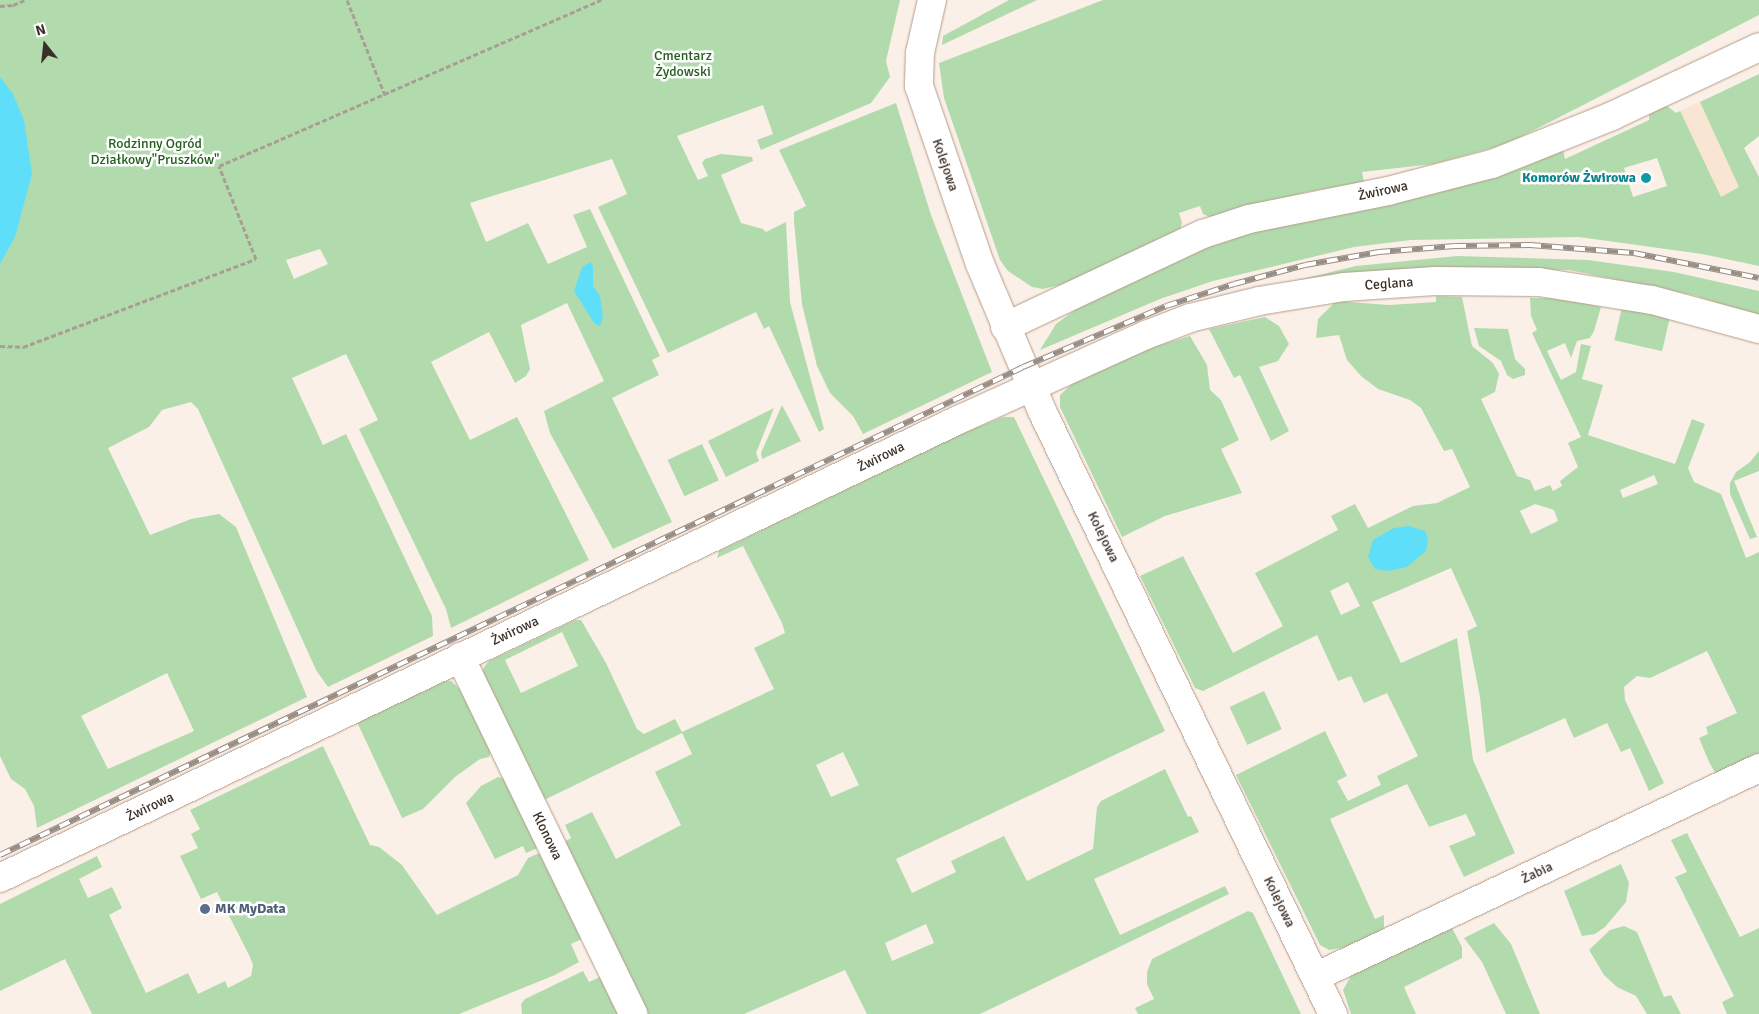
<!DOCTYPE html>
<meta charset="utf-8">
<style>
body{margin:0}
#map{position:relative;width:1759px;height:1014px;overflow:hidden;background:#fbf0e8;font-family:Signika,sans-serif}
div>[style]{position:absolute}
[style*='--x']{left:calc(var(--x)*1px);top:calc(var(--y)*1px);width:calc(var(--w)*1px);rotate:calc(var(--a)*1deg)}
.industrial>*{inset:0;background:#f8e5d4}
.green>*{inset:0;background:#b2dbad;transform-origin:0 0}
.water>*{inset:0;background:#5edef9}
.path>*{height:3px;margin-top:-1.5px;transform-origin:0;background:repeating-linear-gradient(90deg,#a89e96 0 5px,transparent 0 7.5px)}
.roads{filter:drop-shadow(0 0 1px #b59c89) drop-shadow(0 0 1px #b59c89)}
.minor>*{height:28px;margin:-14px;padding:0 14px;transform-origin:14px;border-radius:14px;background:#fff}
.rail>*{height:5.5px;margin-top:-2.75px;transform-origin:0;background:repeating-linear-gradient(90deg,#fff 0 11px,#988e86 0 22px);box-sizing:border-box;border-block:1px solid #988e86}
.dots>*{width:14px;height:14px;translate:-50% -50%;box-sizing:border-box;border:2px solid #fff;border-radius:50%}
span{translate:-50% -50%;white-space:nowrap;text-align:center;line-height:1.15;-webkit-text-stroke:5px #fff;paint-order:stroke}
.park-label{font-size:14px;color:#22601c}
.street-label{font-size:14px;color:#3a3028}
.culture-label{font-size:14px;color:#0d838f;font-weight:700}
.right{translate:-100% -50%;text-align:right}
.service-label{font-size:14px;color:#4e5e75;font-weight:700}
.left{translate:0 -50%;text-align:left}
.north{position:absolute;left:20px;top:20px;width:50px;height:50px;-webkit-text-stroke:4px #fff;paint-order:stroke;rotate:344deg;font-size:14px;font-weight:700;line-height:20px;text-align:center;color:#3a3028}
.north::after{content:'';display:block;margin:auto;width:18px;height:22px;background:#3a3028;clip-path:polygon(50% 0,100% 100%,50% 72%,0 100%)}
</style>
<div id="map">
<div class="industrial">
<i style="clip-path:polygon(1705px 99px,1759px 212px,1682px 217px,1676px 113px)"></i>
</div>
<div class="green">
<i style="clip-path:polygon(evenodd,0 0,900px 0,886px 61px,890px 77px,871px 103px,761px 150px,757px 140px,773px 134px,763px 105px,677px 136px,698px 180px,708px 176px,702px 163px,705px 159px,721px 154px,752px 157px,753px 161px,721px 175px,741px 223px,763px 229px,766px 232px,786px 222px,790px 302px,824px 429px,819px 432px,769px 326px,764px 329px,756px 312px,668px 353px,598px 207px,627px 194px,612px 159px,470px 203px,486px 242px,528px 223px,548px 264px,587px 247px,573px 215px,590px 209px,660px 356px,652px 360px,659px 375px,612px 398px,672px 522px,613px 549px,550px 433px,544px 411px,604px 381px,567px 303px,521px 325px,530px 369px,526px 376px,515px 383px,489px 332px,431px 362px,470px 440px,517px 417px,589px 560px,451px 628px,446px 609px,359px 429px,378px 420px,346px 354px,292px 378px,323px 445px,346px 434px,432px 616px,433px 636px,328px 687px,316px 670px,198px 409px,191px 402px,162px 410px,149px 427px,108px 448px,150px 535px,191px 519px,219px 514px,236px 527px,307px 697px,37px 828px,34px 806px,25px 789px,11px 779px,0 756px,0 0,320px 249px,328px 264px,294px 279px,286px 260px,320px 249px,0 0,167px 673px,194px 731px,108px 769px,81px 716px,167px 673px)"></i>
<i style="clip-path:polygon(1009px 0,1037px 0,942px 45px,943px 36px)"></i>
<i style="clip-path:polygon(1103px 0,1759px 0,1759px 15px,1507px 144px,1433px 164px,1362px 172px,1364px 182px,1307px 192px,1210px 217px,1203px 214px,1200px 206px,1179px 213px,1182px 223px,1180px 230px,1064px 284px,1043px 289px,1032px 287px,1008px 271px,1000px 260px,944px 98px,939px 63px)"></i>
<i style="clip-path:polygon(evenodd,1759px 74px,1759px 136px,1744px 148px,1759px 177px,1759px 266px,1702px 254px,1579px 237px,1411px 240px,1354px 247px,1213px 281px,1160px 299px,1040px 350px,1056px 324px,1083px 304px,1192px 252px,1239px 236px,1563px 150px,1565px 159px,1649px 120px,1649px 113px,1666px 105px,1676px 113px,1680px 111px,1721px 197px,1739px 187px,1700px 102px,1759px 74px,1657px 158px,1667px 186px,1633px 197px,1624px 168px,1657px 158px)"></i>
<i style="clip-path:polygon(896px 103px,931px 215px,992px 372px,863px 434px,853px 416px,830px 393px,817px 366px,802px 304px,794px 222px,794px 212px,806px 206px,779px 150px)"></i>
<i style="clip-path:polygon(1457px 256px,1588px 260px,1674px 272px,1759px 291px,1759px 316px,1693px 295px,1569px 270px,1453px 268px,1290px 282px,1356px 266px)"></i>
<i style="clip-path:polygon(evenodd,1436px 296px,1462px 297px,1472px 346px,1493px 363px,1499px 374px,1495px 392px,1481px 399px,1517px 476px,1530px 480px,1535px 491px,1550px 485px,1553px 491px,1562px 486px,1560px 481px,1578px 467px,1568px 443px,1581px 437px,1532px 333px,1537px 330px,1531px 316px,1530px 298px,1561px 298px,1601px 307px,1594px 331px,1590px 338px,1577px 341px,1571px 358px,1565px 343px,1547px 351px,1561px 380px,1576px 372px,1581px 344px,1591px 346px,1582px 379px,1603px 385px,1588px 435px,1675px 464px,1692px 419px,1705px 424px,1688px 468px,1694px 482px,1721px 494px,1746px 558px,1759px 552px,1759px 753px,1716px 774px,1709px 762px,1699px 738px,1708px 734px,1706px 727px,1737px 713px,1707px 651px,1650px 678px,1637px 676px,1624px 687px,1625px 700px,1664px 783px,1649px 791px,1630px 748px,1621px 752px,1607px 723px,1574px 738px,1565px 718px,1486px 753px,1480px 697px,1467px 631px,1477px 626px,1451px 568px,1372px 602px,1401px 663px,1457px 638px,1473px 760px,1515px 853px,1464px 877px,1449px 846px,1476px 835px,1466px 814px,1429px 827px,1407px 784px,1330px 819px,1375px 919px,1384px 915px,1384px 929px,1347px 947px,1329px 950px,1320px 945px,1236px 775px,1325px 731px,1347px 776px,1337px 781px,1348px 801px,1381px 785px,1377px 776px,1418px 756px,1387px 693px,1364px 703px,1351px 676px,1338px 681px,1317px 635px,1203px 691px,1195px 688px,1140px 576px,1183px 556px,1233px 653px,1283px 626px,1255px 573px,1338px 530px,1331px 516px,1355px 504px,1368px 528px,1413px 506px,1437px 503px,1470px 487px,1452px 449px,1444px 451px,1421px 408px,1410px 400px,1378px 389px,1361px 376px,1347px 360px,1339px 335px,1316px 338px,1318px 319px,1336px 301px,1389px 305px,1436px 302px,1436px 296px,1654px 475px,1658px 484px,1623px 498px,1620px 490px,1654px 475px,1436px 296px,1535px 504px,1554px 510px,1558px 521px,1531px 534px,1520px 511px,1535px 504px,1436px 296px,1348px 582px,1360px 606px,1341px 615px,1330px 591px,1348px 582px)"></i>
<i style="left:1622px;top:307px;width:49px;height:34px;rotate:13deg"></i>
<i style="clip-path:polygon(1265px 317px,1279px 326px,1289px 344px,1278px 361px,1259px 367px,1289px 431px,1271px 441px,1240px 375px,1234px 378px,1209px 329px)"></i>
<i style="clip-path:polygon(1474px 328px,1508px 329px,1515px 359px,1525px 369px,1525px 375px,1513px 379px,1507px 375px,1501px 361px,1479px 346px)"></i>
<i style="clip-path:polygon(1190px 336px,1207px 365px,1210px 390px,1221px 400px,1239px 440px,1221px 449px,1242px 493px,1165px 516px,1122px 537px,1060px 407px,1060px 395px,1073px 383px,1150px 348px)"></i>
<i style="clip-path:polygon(782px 405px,801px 441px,762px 459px,761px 453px)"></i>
<i style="clip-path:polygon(774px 408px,756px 453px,759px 461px,726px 477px,708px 441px)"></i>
<i style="clip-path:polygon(evenodd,1003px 417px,1014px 417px,1165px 731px,896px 859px,912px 893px,956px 872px,951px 861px,1004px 836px,1027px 881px,1093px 849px,1097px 807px,1101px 801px,1165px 769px,1188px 817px,1191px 816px,1199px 832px,1094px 879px,1120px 935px,1225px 886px,1229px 894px,980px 1014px,867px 1014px,845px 970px,744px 1014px,645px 1014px,562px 843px,571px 838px,565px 825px,592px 812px,616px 859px,681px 825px,655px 772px,692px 754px,682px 733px,542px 801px,482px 673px,484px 667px,489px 661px,575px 620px,581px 620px,606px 663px,637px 729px,644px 734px,675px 719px,682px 732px,774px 689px,754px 648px,785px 633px,782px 623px,743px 546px,717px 558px,719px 551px,960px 434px,1003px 417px,562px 632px,578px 666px,521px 693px,505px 660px,562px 632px,1003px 417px,843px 752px,859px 785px,831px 797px,816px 765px,843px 752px,1003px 417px,926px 924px,934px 943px,892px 961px,885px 943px,926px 924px)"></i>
<i style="left:702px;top:444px;width:40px;height:38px;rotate:65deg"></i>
<i style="clip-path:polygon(1759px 451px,1759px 471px,1734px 481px,1757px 537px,1750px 539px,1730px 494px,1730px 483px,1736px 472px,1750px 462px)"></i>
<i style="clip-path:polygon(440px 681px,451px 681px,466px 695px,492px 750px,489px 757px,480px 759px,455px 777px,423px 809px,402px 818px,356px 720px)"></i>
<i style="left:1264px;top:691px;width:42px;height:38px;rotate:65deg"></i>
<i style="clip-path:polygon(323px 746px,370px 845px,379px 847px,402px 865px,437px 915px,518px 875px,528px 858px,542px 852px,584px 938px,571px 944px,579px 962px,555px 975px,459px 1014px,92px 1014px,65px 959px,0 991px,0 904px,97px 856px,102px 867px,79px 879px,88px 898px,112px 887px,122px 908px,109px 915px,146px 993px,188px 973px,198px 994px,225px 981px,228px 988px,251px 976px,253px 965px,250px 957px,217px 892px,201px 899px,180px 856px,198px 848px,191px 834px,200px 829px,190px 810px)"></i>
<i style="clip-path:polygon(498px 777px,506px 779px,540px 847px,526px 853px,523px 846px,495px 859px,466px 803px,481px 786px)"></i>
<i style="clip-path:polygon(1687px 833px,1740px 937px,1759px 928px,1759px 1014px,1727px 1014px,1722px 1002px,1734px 996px,1675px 877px,1687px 872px,1671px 840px)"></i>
<i style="clip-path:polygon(1621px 864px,1629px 883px,1626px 902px,1605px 927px,1595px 934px,1582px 936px,1564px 891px)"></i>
<i style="clip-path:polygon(1248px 911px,1253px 913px,1301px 1014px,1138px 1014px,1135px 1008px,1154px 999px,1147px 984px,1147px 972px,1152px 959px)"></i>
<i style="clip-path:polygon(1494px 923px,1511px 944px,1540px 1014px,1506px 1014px,1482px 962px,1464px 938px)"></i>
<i style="clip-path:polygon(1451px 926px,1462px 947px,1462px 958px,1404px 987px,1416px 1014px,1351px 1014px,1343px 990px,1352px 974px)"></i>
<i style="clip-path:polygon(1624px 926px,1637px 932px,1664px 997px,1671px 995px,1681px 1014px,1647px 1014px,1636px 996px,1617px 987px,1604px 975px,1589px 950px,1610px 930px)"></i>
<i style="clip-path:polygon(583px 971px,589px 982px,602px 976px,621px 1014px,522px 1014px,521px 1004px,525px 999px)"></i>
</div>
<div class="water">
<i style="clip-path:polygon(0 77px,13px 94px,24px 120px,32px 174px,15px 237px,0 264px)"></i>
<i style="clip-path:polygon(590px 262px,593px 266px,593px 286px,600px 296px,603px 317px,600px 326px,594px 323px,574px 291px,582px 267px)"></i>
<i style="clip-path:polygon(1409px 526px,1425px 531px,1428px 539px,1426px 551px,1407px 567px,1388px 571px,1375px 569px,1368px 557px,1373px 540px,1394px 528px)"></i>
</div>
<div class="path">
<i style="--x:347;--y:0;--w:102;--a:68.2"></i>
<i style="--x:0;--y:6;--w:13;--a:-4"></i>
<i style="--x:13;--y:5;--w:13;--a:-23"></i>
<i style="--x:0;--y:346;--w:23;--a:2"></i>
<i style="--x:23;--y:347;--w:249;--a:-20.7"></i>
<i style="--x:256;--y:259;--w:100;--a:-111.7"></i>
<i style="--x:219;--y:166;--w:417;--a:-23.5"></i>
</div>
<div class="roads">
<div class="minor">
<i style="--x:932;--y:0;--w:54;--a:102.8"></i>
<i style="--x:920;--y:53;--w:33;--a:92"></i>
<i style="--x:919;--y:86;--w:188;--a:71.1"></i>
<i style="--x:980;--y:264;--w:160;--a:67.1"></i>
<i style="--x:1042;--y:411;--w:670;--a:64.24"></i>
<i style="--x:1005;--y:327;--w:219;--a:-25.2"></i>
<i style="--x:1203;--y:234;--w:48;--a:-18.1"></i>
<i style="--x:1249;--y:219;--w:142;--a:-11.4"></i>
<i style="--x:1388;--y:191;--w:107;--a:-14.6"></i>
<i style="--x:1492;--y:164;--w:129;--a:-21.8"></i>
<i style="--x:1612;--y:116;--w:162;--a:-25.1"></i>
<i style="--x:460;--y:657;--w:397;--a:64.1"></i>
<i style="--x:0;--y:878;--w:1060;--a:-25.55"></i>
<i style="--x:956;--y:421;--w:209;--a:-24.4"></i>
<i style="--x:1146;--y:335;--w:47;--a:-21.1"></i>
<i style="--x:1190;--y:318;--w:71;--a:-13.8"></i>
<i style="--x:1259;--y:301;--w:86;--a:-9.4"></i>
<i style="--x:1344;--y:287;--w:91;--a:-3.8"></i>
<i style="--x:1435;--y:281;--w:104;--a:0.6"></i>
<i style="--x:1539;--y:282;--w:114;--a:9.1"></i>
<i style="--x:1652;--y:300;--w:111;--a:15.2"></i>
<i style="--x:1315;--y:977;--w:491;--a:-25.2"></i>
</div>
</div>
<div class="rail">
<i style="--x:0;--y:855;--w:1133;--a:-25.5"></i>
<i style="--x:1023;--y:367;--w:155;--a:-23.1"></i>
<i style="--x:1166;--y:306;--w:71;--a:-17.9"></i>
<i style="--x:1234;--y:284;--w:73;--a:-15"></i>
<i style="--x:1305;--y:265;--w:75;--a:-10"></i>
<i style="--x:1379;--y:252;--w:76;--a:-4.5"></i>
<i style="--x:1455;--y:246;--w:75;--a:-0.8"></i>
<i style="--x:1530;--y:245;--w:104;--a:4.4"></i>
<i style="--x:1634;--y:253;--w:127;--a:11.3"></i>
</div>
<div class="dots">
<i style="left:1646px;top:178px;background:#0f9aa8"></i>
<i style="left:205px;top:909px;background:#5c6f8a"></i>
</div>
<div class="park-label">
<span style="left:683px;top:64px">Cmentarz<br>Żydowski</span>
<span style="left:155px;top:152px">Rodzinny Ogród<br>Działkowy"Pruszków"</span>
</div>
<div class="street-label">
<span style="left:945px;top:165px;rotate:71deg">Kolejowa</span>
<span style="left:1383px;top:191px;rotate:-12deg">Żwirowa</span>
<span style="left:1389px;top:284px;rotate:-4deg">Ceglana</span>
<span style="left:881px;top:457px;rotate:-26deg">Żwirowa</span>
<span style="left:1103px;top:537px;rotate:64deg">Kolejowa</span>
<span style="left:515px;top:631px;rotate:-25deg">Żwirowa</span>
<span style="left:150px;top:807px;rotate:-25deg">Żwirowa</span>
<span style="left:547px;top:836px;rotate:64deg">Klonowa</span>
<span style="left:1537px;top:873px;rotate:-25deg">Żabia</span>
<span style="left:1279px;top:902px;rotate:64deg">Kolejowa</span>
</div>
<div class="culture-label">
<span class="right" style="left:1636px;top:178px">Komorów Żwirowa</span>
</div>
<div class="service-label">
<span class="left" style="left:215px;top:909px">MK MyData</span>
</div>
<div class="north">N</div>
</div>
